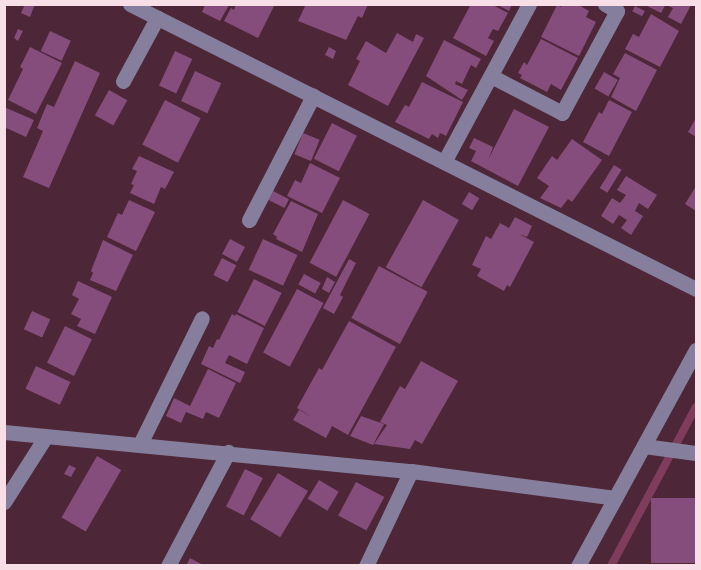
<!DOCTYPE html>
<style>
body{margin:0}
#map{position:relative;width:701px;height:570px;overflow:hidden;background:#4d2637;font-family:"DM Sans",sans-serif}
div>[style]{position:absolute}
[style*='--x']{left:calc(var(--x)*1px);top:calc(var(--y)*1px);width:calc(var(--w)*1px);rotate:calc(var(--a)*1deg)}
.stream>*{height:8px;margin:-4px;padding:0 4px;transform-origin:4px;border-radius:4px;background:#7f3d5b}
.building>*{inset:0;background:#854d7b;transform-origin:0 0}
.minor>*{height:15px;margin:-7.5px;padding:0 7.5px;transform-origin:7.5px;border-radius:7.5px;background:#857f9d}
span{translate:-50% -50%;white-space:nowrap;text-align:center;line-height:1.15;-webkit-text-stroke:5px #421c2d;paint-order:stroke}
.frame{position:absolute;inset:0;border:6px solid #f8dee7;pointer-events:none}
</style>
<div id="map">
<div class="stream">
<i style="--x:611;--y:566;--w:180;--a:-61.9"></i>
</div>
<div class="building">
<i style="clip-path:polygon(25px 4px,35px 4px,30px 17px,21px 13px)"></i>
<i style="clip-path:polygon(236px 4px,275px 4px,258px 38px,224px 21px,231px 8px,234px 10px)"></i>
<i style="clip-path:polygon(306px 4px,368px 4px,362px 18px,358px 16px,346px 40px,298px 21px)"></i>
<i style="clip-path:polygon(471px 4px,491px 4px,508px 13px,498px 31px,493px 29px,488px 38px,494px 41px,486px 56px,453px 38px)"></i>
<i style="clip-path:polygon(496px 4px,512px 4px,509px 11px)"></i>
<i style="clip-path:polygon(562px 4px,577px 4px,589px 11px,586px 17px,596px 22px,579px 56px,541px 37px,557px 5px,561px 7px)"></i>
<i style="clip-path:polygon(643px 4px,666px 4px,661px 13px)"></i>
<i style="clip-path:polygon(205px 5px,229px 5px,220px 21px,202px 12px)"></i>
<i style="clip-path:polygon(666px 5px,691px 5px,681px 24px,668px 17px,673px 8px)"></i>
<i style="left:635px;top:6px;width:11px;height:6px;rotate:27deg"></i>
<i style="clip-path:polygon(651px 14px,679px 31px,660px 67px,625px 49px,633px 34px,639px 37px)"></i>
<i style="clip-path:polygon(18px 29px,23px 31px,18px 41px,14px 38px)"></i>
<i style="left:50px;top:31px;width:23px;height:22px;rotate:25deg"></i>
<i style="clip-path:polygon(397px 33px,413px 42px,416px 34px,424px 38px,388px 106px,348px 85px,360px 61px,356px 59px,366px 41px,386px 53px)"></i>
<i style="clip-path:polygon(541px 39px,578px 58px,561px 90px,551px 84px,547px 92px,520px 78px,522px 75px,518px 73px,524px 62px,527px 65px)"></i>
<i style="clip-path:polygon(444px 40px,481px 59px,476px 68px,471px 65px,462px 84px,456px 81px,455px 84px,468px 90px,462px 100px,426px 76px)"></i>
<i style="clip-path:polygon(30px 47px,62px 63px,36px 114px,8px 100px,23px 69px,20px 67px)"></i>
<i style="clip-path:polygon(329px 47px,336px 51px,333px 59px,325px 55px)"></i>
<i style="left:175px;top:51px;width:19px;height:38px;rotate:25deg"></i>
<i style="clip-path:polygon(625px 53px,657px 70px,636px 111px,611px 97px,620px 78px,613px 74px)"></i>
<i style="clip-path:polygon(75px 61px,100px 73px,49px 188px,23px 177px,43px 131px,37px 128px,47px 104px,54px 107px)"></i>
<i style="left:195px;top:71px;width:29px;height:33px;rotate:25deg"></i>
<i style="left:604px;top:72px;width:16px;height:19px;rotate:30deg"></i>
<i style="clip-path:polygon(422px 82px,463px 102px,446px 136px,440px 133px,438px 138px,432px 134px,429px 139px,395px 122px,405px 105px,409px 107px)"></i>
<i style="left:109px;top:90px;width:21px;height:29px;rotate:29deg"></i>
<i style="left:165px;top:100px;width:40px;height:50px;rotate:27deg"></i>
<i style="clip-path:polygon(609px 100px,632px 112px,609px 156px,583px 142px,599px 112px,602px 114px)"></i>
<i style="clip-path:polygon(4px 107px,34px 120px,26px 137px,4px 127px)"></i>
<i style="clip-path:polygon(514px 109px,549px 127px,518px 186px,471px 161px,476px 151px,469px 148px,474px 138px,493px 147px,489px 158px)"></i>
<i style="clip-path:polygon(696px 118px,696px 137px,688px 132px)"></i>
<i style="left:332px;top:123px;width:28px;height:40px;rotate:27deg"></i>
<i style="left:303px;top:133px;width:18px;height:23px;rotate:22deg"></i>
<i style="clip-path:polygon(572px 139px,602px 160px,572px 202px,568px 199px,561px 208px,540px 198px,549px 186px,537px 178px,552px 156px,557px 160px)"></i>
<i style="clip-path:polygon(139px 156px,174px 172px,165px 189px,161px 187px,154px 204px,130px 193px,134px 185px,131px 184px,137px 171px,132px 169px)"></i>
<i style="clip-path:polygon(310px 163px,340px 178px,322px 213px,287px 196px,295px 180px,301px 183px)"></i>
<i style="left:614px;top:165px;width:9px;height:27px;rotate:32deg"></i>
<i style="clip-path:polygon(626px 176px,657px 195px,648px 209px,639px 203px,635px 211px,643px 216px,631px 235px,621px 228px,627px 220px,619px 215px,613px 224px,601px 216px,612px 198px,620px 203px,626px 195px,617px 190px)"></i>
<i style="clip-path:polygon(696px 186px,696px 211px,685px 204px)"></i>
<i style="left:273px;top:191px;width:18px;height:10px;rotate:27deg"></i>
<i style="left:469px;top:192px;width:12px;height:14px;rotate:31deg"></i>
<i style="clip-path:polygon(129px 200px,155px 212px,136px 251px,107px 237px,118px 213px,122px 215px)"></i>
<i style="left:343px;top:200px;width:30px;height:71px;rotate:28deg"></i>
<i style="left:423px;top:200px;width:41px;height:77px;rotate:29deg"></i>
<i style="clip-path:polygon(291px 201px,318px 214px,302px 252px,276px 239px,277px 237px,273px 234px)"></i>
<i style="clip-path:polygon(515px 217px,532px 226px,527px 237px,519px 234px,534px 242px,510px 287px,507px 285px,504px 291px,477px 276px,481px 269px,472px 265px,486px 236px,491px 239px,500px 223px,509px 228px)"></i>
<i style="left:230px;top:239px;width:17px;height:17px;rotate:28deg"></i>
<i style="left:263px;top:239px;width:38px;height:34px;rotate:25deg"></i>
<i style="clip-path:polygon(103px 240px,133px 255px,116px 291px,90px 280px,93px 273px,91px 271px)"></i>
<i style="left:222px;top:258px;width:16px;height:19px;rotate:27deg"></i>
<i style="clip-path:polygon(349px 259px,356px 263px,340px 295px,343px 297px,334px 314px,323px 308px)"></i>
<i style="left:379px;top:266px;width:55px;height:59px;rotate:28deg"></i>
<i style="left:304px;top:274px;width:19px;height:12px;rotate:28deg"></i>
<i style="clip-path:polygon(327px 277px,335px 282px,329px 293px,322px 289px)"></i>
<i style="left:254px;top:279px;width:31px;height:37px;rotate:27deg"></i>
<i style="clip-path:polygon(78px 281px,112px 297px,95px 334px,77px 326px,81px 319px,71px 314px,79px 299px,72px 295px)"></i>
<i style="left:297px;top:289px;width:30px;height:72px;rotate:28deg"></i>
<i style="left:32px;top:311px;width:20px;height:20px;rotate:24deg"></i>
<i style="clip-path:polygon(232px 314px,235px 316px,236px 314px,264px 328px,247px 364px,229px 355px,225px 363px,245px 372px,240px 383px,201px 364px,209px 346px,213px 348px,217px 339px,219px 340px)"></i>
<i style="clip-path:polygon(349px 321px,396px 347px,348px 435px,332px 426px,326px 438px,293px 420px,299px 410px,312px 417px,297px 408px,319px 368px,322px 370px)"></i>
<i style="left:65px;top:326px;width:30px;height:41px;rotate:26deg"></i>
<i style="clip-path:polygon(421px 361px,458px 381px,422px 444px,415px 440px,410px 449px,374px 444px,387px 425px,380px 422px,400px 386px,405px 389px)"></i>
<i style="left:36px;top:366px;width:38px;height:25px;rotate:25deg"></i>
<i style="clip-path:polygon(208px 369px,236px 383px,219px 418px,206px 412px,203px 419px,186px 412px,181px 423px,166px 416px,174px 398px,190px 406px)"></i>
<i style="clip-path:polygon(361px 416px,384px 424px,373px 445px,350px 436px)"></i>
<i style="left:97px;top:456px;width:28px;height:71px;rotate:30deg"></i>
<i style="clip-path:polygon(69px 465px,76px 468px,71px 477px,64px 474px)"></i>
<i style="left:245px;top:469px;width:20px;height:42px;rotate:27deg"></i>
<i style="left:278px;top:473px;width:35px;height:54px;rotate:31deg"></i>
<i style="left:319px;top:480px;width:23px;height:22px;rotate:31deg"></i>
<i style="left:356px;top:482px;width:32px;height:38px;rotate:28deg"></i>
<i style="left:696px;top:498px;width:65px;height:45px;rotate:90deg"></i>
<i style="clip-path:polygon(190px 558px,205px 566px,186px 566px)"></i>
</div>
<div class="minor">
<i style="--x:130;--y:4;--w:634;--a:26.73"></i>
<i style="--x:491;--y:76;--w:80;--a:27.5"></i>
<i style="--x:562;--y:113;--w:116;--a:-61.7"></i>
<i style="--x:617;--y:11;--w:14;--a:-150"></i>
<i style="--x:123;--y:81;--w:72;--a:-61.6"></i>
<i style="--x:444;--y:162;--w:179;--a:-61.7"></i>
<i style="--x:249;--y:220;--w:140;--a:-62.7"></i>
<i style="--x:4;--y:432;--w:409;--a:5.5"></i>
<i style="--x:411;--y:471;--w:206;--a:7.5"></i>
<i style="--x:140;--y:444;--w:140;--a:-63.8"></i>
<i style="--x:644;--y:446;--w:52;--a:7.7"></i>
<i style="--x:4;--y:502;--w:78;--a:-57.5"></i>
<i style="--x:168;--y:566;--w:129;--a:-62.2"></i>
<i style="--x:366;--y:566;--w:105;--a:-64.7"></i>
<i style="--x:578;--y:566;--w:246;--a:-61.4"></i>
</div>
<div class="frame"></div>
</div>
